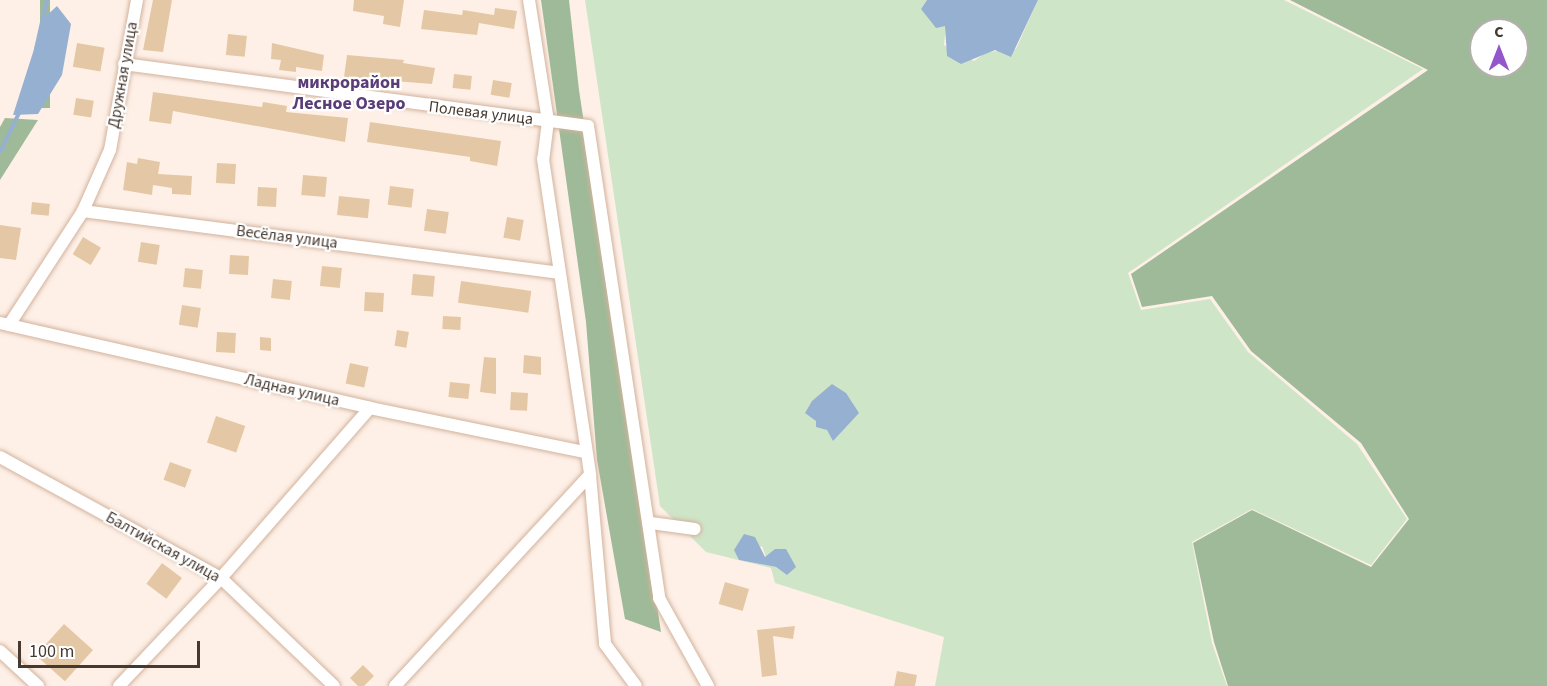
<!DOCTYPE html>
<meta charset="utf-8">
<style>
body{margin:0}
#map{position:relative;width:1547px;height:686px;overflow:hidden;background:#fef0e7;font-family:"Source Sans 3",sans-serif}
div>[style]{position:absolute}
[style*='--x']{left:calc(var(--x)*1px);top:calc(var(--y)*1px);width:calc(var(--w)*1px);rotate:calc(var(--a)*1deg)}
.green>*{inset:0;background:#cfe5c8}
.forest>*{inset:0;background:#9fba98;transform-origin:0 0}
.water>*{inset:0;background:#96b0d1}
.stream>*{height:4px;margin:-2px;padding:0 2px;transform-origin:2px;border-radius:2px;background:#96b0d1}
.building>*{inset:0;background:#e4c8a5;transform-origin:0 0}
.roads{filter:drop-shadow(0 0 2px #d2b29c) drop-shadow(0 0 2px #d2b29c)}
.street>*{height:12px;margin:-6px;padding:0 6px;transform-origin:6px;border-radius:6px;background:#fff}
span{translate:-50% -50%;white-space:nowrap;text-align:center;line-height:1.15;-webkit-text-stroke:4.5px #fff;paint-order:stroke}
.street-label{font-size:16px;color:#463930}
.neighbourhood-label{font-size:18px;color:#5a3d78;font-weight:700}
.north{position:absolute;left:1469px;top:18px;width:60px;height:60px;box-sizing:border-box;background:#fff;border:2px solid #b5b0ac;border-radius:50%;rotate:0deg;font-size:16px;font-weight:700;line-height:24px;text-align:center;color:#463930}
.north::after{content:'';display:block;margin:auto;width:21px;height:27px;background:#9456cc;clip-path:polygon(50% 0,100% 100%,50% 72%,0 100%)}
.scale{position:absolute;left:18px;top:641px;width:182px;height:27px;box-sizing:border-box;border:3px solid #463930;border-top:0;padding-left:8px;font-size:18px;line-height:21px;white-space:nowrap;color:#463930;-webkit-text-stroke:4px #fff;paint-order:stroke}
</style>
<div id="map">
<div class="green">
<i style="clip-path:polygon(evenodd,585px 0,927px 0,921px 9px,946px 26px,944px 45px,974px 61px,987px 52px,1016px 49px,1038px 0,1284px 0,1423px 69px,1128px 273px,1141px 310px,1210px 299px,1248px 352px,1357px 444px,1407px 519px,1371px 565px,1252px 509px,1192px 542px,1212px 643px,1227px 686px,935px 686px,944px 637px,775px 583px,771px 568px,706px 552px,660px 506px,585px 0,762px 546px,766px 557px,787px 575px,776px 567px,739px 560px,762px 546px)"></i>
</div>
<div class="forest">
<i style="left:40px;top:0;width:10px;height:108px"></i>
<i style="clip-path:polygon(541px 0,569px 0,579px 90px,661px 632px,625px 619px,597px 460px,586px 322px)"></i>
<i style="clip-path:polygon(evenodd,1290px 0,1547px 0,1547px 686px,1228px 686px,1214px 642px,1193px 543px,1252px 510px,1371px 567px,1409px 519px,1361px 443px,1251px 351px,1212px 296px,1142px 307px,1131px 274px,1428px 70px,1290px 0,1481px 30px,1517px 30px,1517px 66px,1481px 66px,1481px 30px)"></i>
<i style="clip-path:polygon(5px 118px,38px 120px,0 180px,0 127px)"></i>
</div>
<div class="water">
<i style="clip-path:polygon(927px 0,1038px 0,1011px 57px,995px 50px,961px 64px,947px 56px,945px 26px,936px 28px,921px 9px)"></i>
<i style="clip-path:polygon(57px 6px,71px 24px,62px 75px,38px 114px,13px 115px,44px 18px)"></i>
<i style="clip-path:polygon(832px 384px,846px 393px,859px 413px,833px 441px,827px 430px,816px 427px,816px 421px,805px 413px,812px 401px)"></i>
<i style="clip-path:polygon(744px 534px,755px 537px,765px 557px,775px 549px,786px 549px,796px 567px,787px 575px,776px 567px,739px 560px,734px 550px)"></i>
</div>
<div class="stream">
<i style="--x:36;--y:49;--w:50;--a:-77.3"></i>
<i style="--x:0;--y:152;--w:46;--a:-64"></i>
</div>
<div class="building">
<i style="clip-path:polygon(153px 0,172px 0,163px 52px,143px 50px)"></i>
<i style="clip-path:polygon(354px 0,404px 0,400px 27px,383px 24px,384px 16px,353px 11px)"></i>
<i style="clip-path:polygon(495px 8px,517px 11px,514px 29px,479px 23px,477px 35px,421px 29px,424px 10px,462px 15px,463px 10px,494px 15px)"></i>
<i style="left:228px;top:34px;width:19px;height:21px;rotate:6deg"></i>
<i style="left:77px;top:43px;width:28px;height:24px;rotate:10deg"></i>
<i style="clip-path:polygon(272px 43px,324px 55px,322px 71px,296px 67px,296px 72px,279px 70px,281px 60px,271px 59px)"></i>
<i style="clip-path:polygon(347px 55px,404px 60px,403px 63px,435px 68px,432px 84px,344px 77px)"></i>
<i style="left:454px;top:74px;width:18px;height:14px;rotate:6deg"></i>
<i style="left:493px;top:80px;width:19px;height:15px;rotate:9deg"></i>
<i style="clip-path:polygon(153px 92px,262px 107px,263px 102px,287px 106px,286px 112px,348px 118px,345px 142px,173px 111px,171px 124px,149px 121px)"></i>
<i style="left:76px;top:98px;width:18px;height:17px;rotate:9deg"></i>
<i style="clip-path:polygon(370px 122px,501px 141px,497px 166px,470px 161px,470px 157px,367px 142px)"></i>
<i style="clip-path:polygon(138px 158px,160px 162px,158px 174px,192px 176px,191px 195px,172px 194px,172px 188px,153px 185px,152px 195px,123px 190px,127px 162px,137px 164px)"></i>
<i style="left:217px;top:163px;width:19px;height:20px;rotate:3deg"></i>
<i style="left:303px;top:175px;width:24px;height:20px;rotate:5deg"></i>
<i style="left:390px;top:186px;width:24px;height:19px;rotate:7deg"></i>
<i style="left:258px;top:187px;width:19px;height:19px;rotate:3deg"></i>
<i style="left:339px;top:196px;width:31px;height:19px;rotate:6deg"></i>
<i style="left:32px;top:202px;width:18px;height:12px;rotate:6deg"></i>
<i style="left:427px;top:209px;width:22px;height:22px;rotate:8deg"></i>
<i style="left:507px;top:217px;width:17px;height:21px;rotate:10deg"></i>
<i style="clip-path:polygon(0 225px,21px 228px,16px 260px,0 258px)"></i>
<i style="left:83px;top:237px;width:21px;height:20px;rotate:31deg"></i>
<i style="left:141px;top:242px;width:19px;height:20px;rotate:9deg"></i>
<i style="left:230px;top:255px;width:19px;height:19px;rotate:3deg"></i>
<i style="left:322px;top:266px;width:20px;height:20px;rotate:6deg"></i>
<i style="left:185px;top:268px;width:18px;height:19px;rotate:6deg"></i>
<i style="left:413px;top:274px;width:22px;height:21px;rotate:5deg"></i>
<i style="left:273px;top:279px;width:19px;height:19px;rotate:6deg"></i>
<i style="left:461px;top:281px;width:71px;height:22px;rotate:8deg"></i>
<i style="left:365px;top:292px;width:19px;height:19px;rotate:3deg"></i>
<i style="left:182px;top:305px;width:19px;height:20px;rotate:9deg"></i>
<i style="left:443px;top:316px;width:18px;height:13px;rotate:3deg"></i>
<i style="left:397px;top:330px;width:12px;height:16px;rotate:9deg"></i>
<i style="left:217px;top:332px;width:19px;height:20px;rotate:3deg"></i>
<i style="clip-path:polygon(260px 337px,271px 338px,271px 351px,260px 350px)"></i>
<i style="clip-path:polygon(524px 355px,541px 357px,541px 375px,523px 373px)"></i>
<i style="clip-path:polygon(484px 357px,496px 358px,496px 394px,480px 392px)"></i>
<i style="left:350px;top:363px;width:19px;height:21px;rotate:12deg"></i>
<i style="left:450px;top:382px;width:20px;height:15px;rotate:6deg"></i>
<i style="left:511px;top:392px;width:17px;height:18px;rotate:3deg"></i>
<i style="left:216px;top:416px;width:31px;height:28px;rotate:19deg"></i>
<i style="left:170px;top:462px;width:23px;height:19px;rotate:20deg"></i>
<i style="left:162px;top:563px;width:25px;height:26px;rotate:37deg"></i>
<i style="left:725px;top:582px;width:25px;height:23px;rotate:16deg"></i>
<i style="left:64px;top:624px;width:39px;height:42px;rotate:42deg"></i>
<i style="clip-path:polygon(795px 626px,793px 639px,773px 636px,777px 675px,762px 677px,757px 630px)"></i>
<i style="clip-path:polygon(363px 665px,374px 676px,364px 686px,358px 686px,350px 678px)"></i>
<i style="clip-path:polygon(897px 671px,917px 675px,915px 686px,894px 686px)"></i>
</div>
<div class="roads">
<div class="street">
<i style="--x:137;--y:0;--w:152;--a:100.2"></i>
<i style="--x:110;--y:150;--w:67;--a:113.9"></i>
<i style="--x:83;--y:211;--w:479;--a:7.4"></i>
<i style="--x:529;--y:0;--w:122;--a:81.1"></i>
<i style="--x:548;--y:121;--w:38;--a:97"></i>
<i style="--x:543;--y:159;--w:319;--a:81.5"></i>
<i style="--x:590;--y:475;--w:170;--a:84.9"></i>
<i style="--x:605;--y:644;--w:52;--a:53.6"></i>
<i style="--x:124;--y:64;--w:468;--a:7.6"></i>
<i style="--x:588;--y:126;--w:477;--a:81.4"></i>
<i style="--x:659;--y:598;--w:101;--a:60.9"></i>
<i style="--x:0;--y:323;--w:380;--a:12.9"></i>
<i style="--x:370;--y:408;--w:218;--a:11.6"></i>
<i style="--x:9;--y:325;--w:136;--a:-57"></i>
<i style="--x:0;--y:457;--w:252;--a:28.7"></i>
<i style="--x:221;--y:578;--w:156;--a:43.7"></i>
<i style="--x:651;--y:523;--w:44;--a:7.8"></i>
<i style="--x:0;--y:651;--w:52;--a:42.6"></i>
<i style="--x:119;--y:686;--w:149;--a:-46.6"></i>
<i style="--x:221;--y:578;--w:226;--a:-48.8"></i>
<i style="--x:395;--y:686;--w:287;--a:-47.3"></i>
</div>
</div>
<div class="street-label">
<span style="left:123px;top:75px;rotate:-80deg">Дружная улица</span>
<span style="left:481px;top:113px;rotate:7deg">Полевая улица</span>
<span style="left:287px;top:237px;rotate:7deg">Весёлая улица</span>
<span style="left:292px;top:390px;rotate:13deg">Ладная улица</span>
<span style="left:163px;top:547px;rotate:29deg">Балтийская улица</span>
</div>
<div class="neighbourhood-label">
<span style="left:349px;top:94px">микрорайон<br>Лесное Озеро</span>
</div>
<div class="north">С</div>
<div class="scale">100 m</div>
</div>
